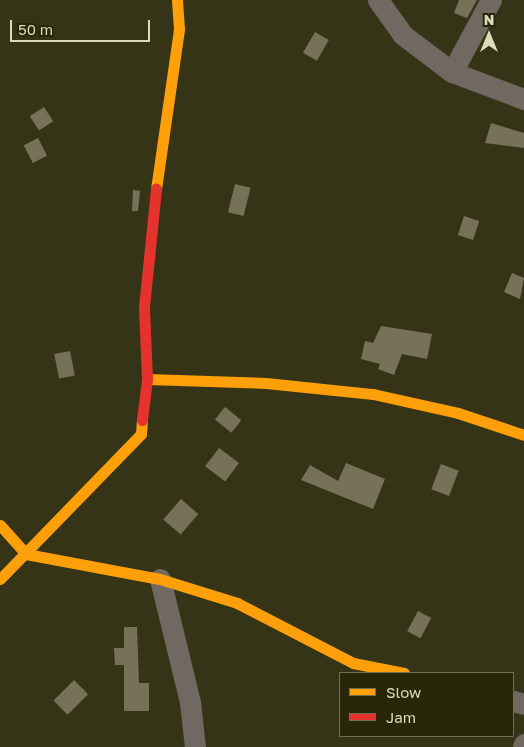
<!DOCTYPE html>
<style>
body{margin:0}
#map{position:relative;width:524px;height:747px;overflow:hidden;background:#363416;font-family:"Golos Text",sans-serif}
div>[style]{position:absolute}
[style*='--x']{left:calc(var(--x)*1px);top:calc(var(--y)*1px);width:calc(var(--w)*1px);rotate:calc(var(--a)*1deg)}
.building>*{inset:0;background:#777157;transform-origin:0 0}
.street>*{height:21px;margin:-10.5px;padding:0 10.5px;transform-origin:10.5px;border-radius:10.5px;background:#716861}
.slow>*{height:11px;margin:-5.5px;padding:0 5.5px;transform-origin:5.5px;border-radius:5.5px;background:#ff9f0a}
.jam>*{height:11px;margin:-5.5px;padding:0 5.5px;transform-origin:5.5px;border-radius:5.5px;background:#e5322d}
span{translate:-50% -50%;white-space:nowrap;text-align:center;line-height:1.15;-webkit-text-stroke:5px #28270a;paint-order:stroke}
.legend{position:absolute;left:339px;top:672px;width:175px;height:65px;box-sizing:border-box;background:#28270a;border:1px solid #706f50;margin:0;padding:6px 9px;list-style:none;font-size:15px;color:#dcdcb9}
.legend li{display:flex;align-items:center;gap:10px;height:25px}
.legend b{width:25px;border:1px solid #706f50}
.north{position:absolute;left:464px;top:10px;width:50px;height:50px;-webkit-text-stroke:4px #28270a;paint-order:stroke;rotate:0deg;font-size:14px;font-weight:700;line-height:20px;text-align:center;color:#dcdcb9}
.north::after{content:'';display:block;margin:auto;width:18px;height:22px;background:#dcdcb9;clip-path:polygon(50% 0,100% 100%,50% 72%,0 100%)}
.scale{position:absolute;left:10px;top:20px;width:140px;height:22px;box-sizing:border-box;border:2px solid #dcdcb9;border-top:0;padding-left:6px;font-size:15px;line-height:18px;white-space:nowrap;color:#dcdcb9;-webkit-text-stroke:4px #28270a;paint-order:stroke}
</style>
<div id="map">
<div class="building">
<i style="clip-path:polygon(459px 0,477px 0,467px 18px,454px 13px)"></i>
<i style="left:315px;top:32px;width:16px;height:24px;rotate:30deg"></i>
<i style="left:44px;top:107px;width:17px;height:17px;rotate:57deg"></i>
<i style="clip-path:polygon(491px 123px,524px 133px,524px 148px,485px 143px)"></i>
<i style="left:38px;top:138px;width:20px;height:16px;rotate:63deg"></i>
<i style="left:235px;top:184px;width:16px;height:29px;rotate:14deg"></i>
<i style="clip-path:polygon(133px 190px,140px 191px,138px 211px,132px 211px)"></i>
<i style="left:464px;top:216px;width:16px;height:20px;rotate:18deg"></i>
<i style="clip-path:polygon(512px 273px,524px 278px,520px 299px,504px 292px)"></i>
<i style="clip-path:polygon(381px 326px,432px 334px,427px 359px,402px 354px,394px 375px,378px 369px,380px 364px,361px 359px,365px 341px,373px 343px)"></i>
<i style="left:70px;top:351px;width:25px;height:16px;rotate:79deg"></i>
<i style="left:225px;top:407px;width:21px;height:16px;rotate:39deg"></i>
<i style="left:219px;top:448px;width:25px;height:23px;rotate:37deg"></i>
<i style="clip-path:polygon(346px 463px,385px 479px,373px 509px,301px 480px,310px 465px,338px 481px)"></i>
<i style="left:441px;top:464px;width:19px;height:27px;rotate:21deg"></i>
<i style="left:181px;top:499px;width:23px;height:27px;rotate:41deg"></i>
<i style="left:418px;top:611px;width:15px;height:23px;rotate:28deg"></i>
<i style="clip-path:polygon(124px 627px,137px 627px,139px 683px,149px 683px,149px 711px,124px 711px,124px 665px,115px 665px,114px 648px,124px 648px)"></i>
<i style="left:74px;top:680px;width:20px;height:29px;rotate:45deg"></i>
</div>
<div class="street">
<i style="--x:378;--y:0;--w:43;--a:54.5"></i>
<i style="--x:403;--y:35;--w:61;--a:37.1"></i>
<i style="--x:452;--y:72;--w:77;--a:20.6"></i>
<i style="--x:452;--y:72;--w:82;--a:-61.6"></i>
<i style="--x:160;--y:579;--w:127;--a:76.3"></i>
<i style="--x:190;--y:702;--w:45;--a:83.7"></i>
<i style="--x:513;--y:701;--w:11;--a:15"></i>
<i style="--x:523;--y:747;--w:3;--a:-72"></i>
</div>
<div class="slow">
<i style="--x:156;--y:189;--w:162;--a:-81.8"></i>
<i style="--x:179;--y:29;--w:29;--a:-94"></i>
<i style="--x:147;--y:379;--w:119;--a:1.9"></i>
<i style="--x:266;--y:383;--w:108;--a:5.9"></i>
<i style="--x:373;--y:394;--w:87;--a:12.6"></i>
<i style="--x:458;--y:413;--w:70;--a:18.4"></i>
<i style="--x:0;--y:525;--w:39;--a:48"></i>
<i style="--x:26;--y:554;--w:136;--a:10.6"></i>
<i style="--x:160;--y:579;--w:81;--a:17.3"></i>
<i style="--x:237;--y:603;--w:131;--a:27.3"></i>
<i style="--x:353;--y:663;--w:52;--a:11.1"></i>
<i style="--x:0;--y:579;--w:202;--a:-45.8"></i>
<i style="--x:141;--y:434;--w:14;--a:-86"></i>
</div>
<div class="jam">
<i style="--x:142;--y:420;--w:41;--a:-83"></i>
<i style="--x:147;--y:379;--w:72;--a:-92.4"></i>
<i style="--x:144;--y:307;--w:119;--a:-84.2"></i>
</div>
<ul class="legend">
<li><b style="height:6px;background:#ff9f0a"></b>Slow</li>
<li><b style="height:6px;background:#e5322d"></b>Jam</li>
</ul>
<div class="north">N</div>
<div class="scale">50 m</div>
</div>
